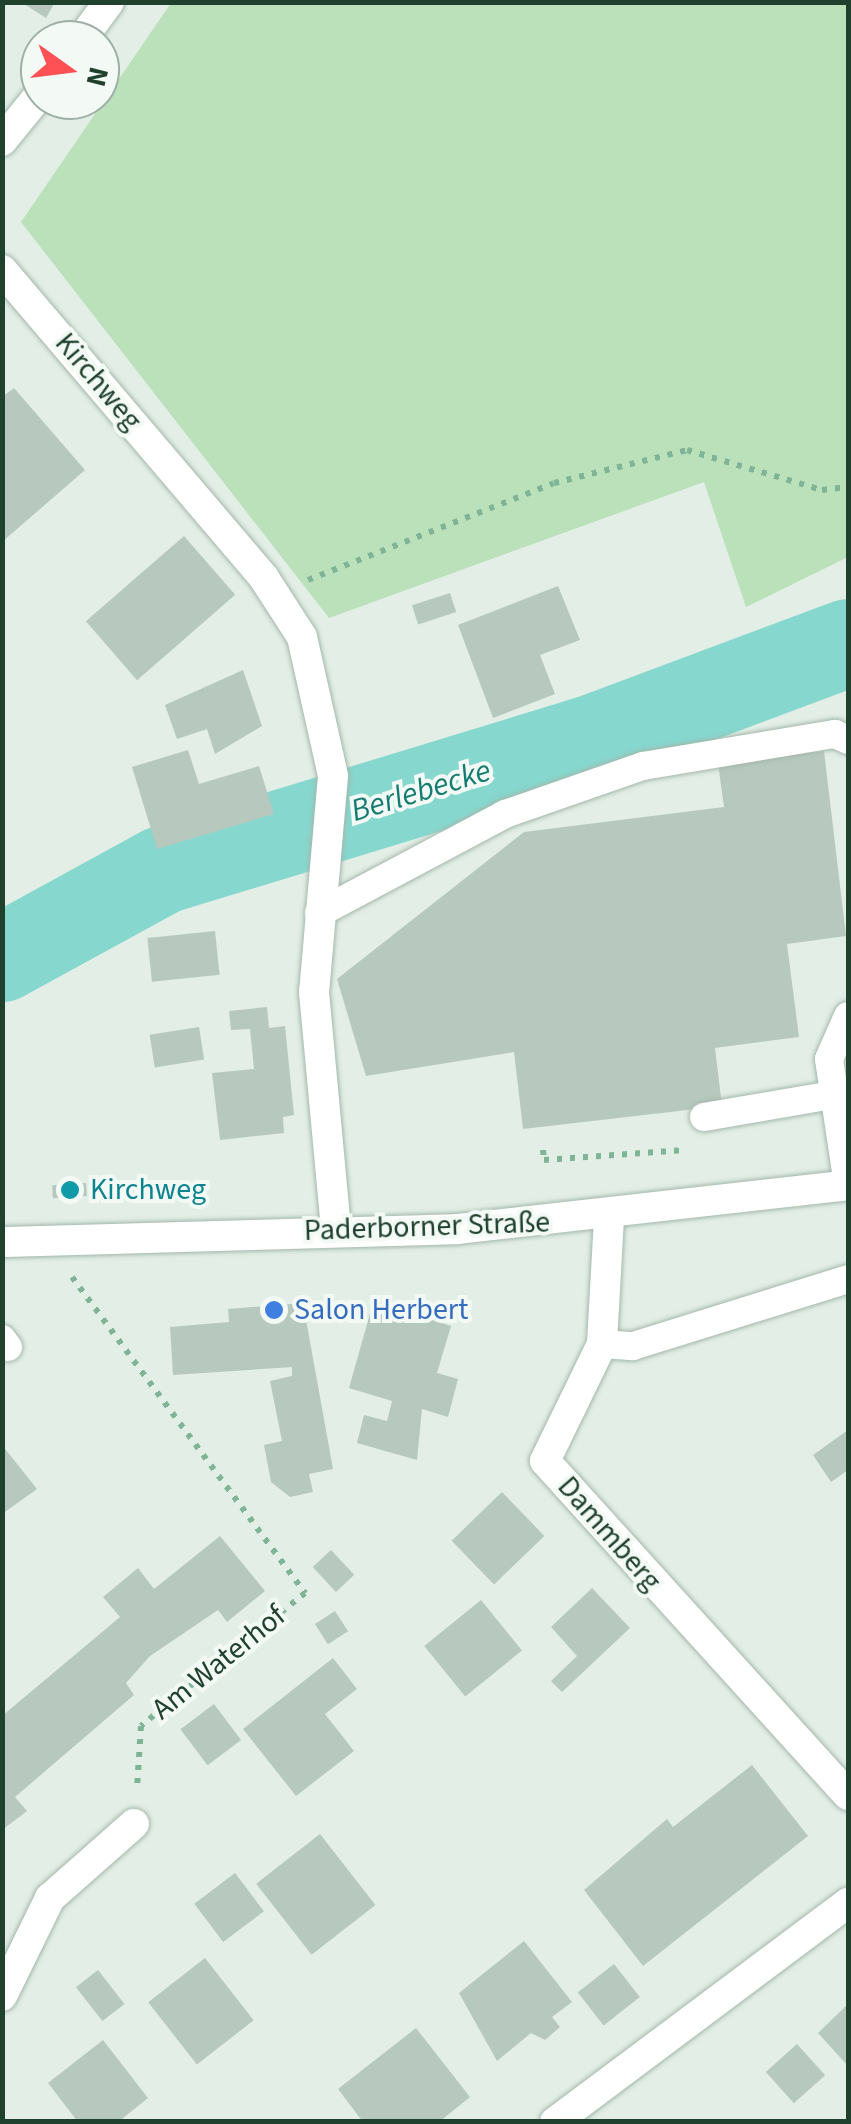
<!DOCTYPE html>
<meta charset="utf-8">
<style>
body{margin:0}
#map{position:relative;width:851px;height:2124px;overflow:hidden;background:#e2eee6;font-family:"Source Sans 3",sans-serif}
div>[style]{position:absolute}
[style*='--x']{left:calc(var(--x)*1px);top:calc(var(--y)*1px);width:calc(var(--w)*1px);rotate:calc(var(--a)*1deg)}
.green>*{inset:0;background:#bae1ba}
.river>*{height:88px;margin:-44px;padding:0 44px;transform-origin:44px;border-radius:44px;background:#86d7ce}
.building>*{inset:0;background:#b7c9be;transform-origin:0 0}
.path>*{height:6px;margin-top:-3px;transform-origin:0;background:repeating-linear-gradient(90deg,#80b496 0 5px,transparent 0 13px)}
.roads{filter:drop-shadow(0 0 2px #a4b7ab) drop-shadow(0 0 2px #a4b7ab)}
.lane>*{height:28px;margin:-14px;padding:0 14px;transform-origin:14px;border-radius:14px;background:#fff}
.street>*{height:30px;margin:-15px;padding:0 15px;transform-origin:15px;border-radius:15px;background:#fff}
.secondary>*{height:30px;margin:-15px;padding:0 15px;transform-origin:15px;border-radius:15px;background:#fff}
.dots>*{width:28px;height:28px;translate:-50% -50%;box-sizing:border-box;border:5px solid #f3faf5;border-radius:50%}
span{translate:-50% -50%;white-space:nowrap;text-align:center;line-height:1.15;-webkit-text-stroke:8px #f3faf5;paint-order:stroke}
.street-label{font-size:30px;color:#21412f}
.culture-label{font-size:30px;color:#0d838f}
.left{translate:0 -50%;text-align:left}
.shop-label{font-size:30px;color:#366cbe}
.water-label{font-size:32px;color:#157c72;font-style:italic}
.frame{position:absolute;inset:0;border:5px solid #21412f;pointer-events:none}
.north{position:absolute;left:20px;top:20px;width:100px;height:100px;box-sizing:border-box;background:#f3faf5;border:2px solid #9fb0a6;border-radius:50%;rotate:104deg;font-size:28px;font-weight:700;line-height:40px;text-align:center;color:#21412f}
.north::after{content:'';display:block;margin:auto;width:35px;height:45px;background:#fd5155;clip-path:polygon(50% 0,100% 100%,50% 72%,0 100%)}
</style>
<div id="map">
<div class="green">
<i style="clip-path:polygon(171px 3px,848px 3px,848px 557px,746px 607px,704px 482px,329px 618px,21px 222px)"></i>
</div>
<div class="river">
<i style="--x:2;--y:958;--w:183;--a:-28.7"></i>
<i style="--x:163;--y:870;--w:445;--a:-17"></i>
<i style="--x:589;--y:740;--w:277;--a:-20.5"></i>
</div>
<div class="building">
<i style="clip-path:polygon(21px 2px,55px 2px,46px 18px)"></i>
<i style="clip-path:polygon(14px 388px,85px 470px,2px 542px,2px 397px)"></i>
<i style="left:184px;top:536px;width:78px;height:130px;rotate:49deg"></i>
<i style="clip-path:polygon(558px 586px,580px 640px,540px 655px,555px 694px,493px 718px,458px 625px)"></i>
<i style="left:450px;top:593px;width:20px;height:40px;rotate:72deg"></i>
<i style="clip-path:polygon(243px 670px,262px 726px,215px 754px,207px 729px,177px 739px,165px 705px)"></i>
<i style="clip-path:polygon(188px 750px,199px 784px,259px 766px,274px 814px,157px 849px,132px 767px)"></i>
<i style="clip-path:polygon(824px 751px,846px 936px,787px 944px,799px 1037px,715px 1048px,722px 1106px,523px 1129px,514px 1052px,366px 1076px,337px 979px,524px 832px,724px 807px,718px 764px)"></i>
<i style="left:215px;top:931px;width:44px;height:68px;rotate:84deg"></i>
<i style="clip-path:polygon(267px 1007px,269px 1028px,285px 1026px,294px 1115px,283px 1117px,284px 1133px,220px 1140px,212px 1073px,254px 1069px,250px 1029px,231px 1030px,229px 1011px)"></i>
<i style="left:199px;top:1027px;width:33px;height:50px;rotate:81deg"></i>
<i style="left:86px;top:1183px;width:13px;height:34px;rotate:86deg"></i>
<i style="clip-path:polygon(303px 1303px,333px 1469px,309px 1474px,313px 1492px,290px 1497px,271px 1482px,264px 1445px,282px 1441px,270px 1381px,292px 1376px,292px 1367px,173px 1375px,170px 1327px,229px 1322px,228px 1309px)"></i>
<i style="clip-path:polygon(373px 1303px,428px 1309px,426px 1318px,451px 1326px,437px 1373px,458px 1379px,448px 1417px,422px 1409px,417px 1460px,357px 1443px,364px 1415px,387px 1421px,392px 1401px,349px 1388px)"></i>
<i style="clip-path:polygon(848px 1430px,848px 1470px,831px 1482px,813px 1455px)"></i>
<i style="clip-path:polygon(2px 1445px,37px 1489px,2px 1514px)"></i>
<i style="left:502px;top:1492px;width:61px;height:70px;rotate:46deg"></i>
<i style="clip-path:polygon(220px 1536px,265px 1591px,227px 1622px,218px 1610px,150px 1656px,126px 1683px,134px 1695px,15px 1797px,27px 1811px,2px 1830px,2px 1716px,120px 1617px,103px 1597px,138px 1568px,154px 1589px)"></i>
<i style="left:331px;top:1550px;width:34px;height:25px;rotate:47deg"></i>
<i style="clip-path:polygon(592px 1588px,630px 1628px,562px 1692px,551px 1681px,577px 1656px,551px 1627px)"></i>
<i style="left:481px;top:1600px;width:65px;height:73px;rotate:51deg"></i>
<i style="left:335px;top:1611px;width:24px;height:24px;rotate:57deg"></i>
<i style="clip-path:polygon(333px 1658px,357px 1689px,325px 1714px,354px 1751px,296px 1796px,243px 1729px)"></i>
<i style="left:214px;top:1704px;width:45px;height:42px;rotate:53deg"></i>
<i style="clip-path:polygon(752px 1765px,808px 1836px,643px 1966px,584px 1890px,667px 1819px,673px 1827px)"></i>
<i style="left:320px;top:1834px;width:90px;height:81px;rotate:52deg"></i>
<i style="left:235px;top:1873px;width:48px;height:51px;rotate:53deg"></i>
<i style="clip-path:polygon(524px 1941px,572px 2002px,552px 2017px,560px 2027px,545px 2040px,531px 2033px,497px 2061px,459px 1993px)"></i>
<i style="left:205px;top:1958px;width:79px;height:72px;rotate:52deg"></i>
<i style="left:614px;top:1964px;width:42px;height:46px;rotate:52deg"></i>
<i style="left:98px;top:1970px;width:43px;height:28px;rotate:52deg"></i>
<i style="clip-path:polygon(848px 2004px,848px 2066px,818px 2033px)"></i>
<i style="clip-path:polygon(416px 2028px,470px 2097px,439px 2122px,363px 2122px,338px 2089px)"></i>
<i style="clip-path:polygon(103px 2040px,148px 2098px,118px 2122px,78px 2122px,48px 2083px)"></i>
<i style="left:797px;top:2044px;width:42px;height:42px;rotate:48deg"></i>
</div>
<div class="path">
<i style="--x:308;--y:580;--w:264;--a:-21.5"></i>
<i style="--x:554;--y:483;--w:137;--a:-13.9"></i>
<i style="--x:687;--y:450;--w:141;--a:16.5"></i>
<i style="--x:822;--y:490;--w:26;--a:-7"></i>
<i style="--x:543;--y:1150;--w:10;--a:84"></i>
<i style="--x:544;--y:1160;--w:141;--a:-4.1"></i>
<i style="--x:72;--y:1277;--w:393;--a:53.6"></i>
<i style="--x:305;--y:1593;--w:211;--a:141"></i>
<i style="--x:141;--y:1726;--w:62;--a:93.7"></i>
</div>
<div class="roads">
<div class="lane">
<i style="--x:319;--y:913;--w:211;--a:-28"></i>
<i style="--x:505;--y:814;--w:146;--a:-19.2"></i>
<i style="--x:643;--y:766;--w:195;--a:-9.5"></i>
<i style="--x:835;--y:734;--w:14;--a:25"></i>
<i style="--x:704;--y:1117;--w:131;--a:-9.7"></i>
<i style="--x:848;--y:1185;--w:127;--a:-98.6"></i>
<i style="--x:829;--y:1059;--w:47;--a:-66.2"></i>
<i style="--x:2;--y:1339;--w:10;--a:53"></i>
<i style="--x:602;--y:1344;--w:31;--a:4"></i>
<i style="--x:633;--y:1346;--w:225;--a:-17.3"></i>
</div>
<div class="street">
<i style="--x:81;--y:40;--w:47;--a:-53.6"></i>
<i style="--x:2;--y:141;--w:60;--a:-51"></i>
<i style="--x:2;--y:270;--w:404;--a:49.6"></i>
<i style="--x:264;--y:578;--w:70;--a:57.2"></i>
<i style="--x:302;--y:637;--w:142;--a:77.4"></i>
<i style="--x:333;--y:776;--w:217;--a:95"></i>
<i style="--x:314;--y:992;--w:240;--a:84.7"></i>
<i style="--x:609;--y:1218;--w:126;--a:93.2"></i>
<i style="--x:602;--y:1344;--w:130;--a:116"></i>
<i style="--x:545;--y:1461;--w:451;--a:47.8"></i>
<i style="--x:2;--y:1996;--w:109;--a:-63.9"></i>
<i style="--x:50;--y:1898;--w:112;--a:-41.4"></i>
<i style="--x:555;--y:2122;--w:366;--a:-36.8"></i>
</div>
<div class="secondary">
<i style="--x:2;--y:1242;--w:456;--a:-1.6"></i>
<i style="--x:458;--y:1229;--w:392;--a:-6.4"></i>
</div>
</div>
<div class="dots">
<i style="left:70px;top:1190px;background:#0f9aa8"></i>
<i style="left:274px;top:1310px;background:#3f7fe0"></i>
</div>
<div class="street-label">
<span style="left:98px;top:382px;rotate:50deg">Kirchweg</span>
<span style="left:427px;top:1227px;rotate:-2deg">Paderborner Straße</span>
<span style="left:609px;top:1534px;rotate:49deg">Dammberg</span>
<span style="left:219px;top:1663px;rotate:-39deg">Am Waterhof</span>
</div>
<div class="culture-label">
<span class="left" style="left:90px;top:1190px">Kirchweg</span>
</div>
<div class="shop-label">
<span class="left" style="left:294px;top:1310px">Salon Herbert</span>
</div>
<div class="water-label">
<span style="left:421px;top:791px;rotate:-17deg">Berlebecke</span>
</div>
<div class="frame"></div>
<div class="north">N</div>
</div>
